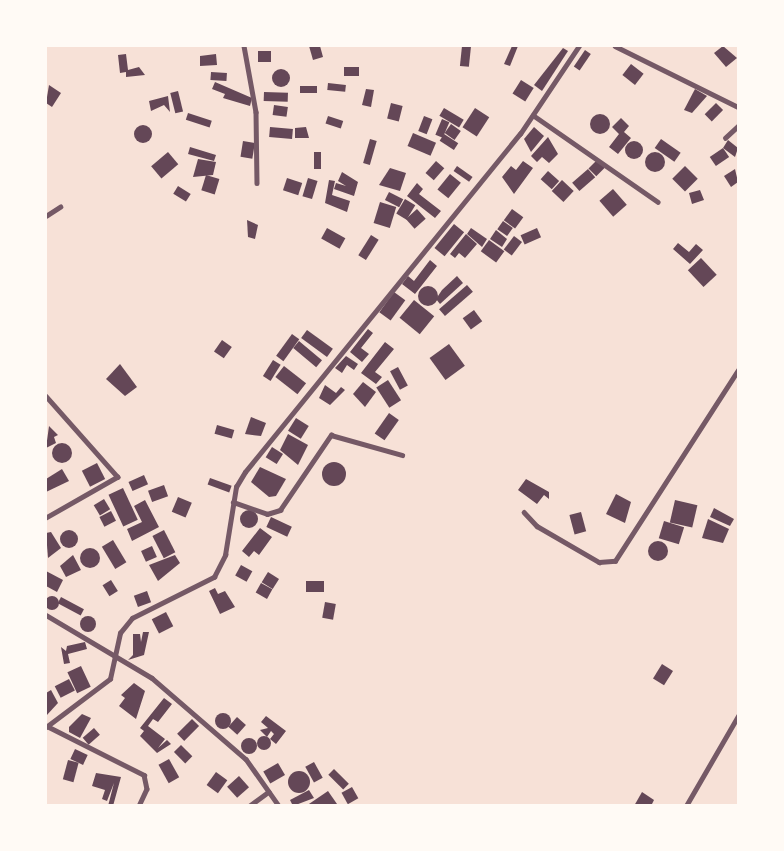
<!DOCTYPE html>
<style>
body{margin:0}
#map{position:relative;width:784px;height:851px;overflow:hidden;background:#f7e1d7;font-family:Merriweather,serif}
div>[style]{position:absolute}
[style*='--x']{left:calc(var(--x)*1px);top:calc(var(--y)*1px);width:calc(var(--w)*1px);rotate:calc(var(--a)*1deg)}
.building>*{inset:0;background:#644757;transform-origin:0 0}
.round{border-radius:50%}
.minor>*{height:4.5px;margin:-2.25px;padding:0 2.25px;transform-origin:2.25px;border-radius:2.25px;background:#755966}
span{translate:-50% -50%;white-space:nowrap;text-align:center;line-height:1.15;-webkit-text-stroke:7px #fffaf5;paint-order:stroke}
.frame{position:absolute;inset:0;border:47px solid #fffaf5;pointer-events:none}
</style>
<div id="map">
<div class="building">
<i style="clip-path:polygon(309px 46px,320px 46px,323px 57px,313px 60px)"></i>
<i style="left:462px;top:46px;width:9px;height:20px;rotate:6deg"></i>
<i style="clip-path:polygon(512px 46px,518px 46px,510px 66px,504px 64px)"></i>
<i style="clip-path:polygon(723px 46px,737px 58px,726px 67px,714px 53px)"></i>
<i style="clip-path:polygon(563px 48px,568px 51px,542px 91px,534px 85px)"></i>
<i style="left:585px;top:50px;width:7px;height:20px;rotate:34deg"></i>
<i style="left:271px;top:51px;width:11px;height:13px;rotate:90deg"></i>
<i style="clip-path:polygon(126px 54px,128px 70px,139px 67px,145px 75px,126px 77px,126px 72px,120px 73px,118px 55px)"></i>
<i style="clip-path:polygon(216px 54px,217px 65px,200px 66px,200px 56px)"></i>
<i style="left:631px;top:64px;width:16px;height:14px;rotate:38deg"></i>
<i style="left:344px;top:67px;width:15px;height:9px"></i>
<i class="round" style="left:272px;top:69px;width:18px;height:18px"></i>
<i style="left:211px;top:72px;width:16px;height:8px;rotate:4deg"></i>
<i style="left:521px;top:80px;width:15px;height:16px;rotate:32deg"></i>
<i style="clip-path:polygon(215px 82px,252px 98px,250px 106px,223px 98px,225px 94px,212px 89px)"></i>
<i style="left:328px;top:83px;width:18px;height:7px;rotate:6deg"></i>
<i style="clip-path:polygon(49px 85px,61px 93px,52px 107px,46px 103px)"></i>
<i style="left:300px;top:86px;width:17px;height:7px"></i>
<i style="clip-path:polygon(366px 89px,374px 90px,371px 107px,362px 105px)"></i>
<i style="clip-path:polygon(695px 89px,707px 96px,692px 113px,684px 110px)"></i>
<i style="left:178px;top:91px;width:21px;height:8px;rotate:76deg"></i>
<i style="left:264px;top:92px;width:24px;height:9px;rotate:2deg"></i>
<i style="clip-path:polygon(168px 96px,170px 112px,164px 105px,151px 111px,149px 101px)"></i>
<i style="left:391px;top:103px;width:12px;height:16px;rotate:14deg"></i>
<i style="left:716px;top:103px;width:10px;height:16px;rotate:45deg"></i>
<i style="left:274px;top:105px;width:14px;height:10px;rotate:8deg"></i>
<i style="left:444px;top:108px;width:23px;height:9px;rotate:31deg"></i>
<i style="left:475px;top:108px;width:17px;height:23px;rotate:33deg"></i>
<i style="left:188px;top:113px;width:25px;height:7px;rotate:18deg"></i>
<i class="round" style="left:590px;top:114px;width:20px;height:20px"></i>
<i style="left:328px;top:116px;width:16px;height:8px;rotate:18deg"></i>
<i style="left:424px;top:116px;width:9px;height:16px;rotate:21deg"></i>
<i style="clip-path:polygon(621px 118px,629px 126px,624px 132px,631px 138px,618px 154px,609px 147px,619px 134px,612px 127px)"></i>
<i style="left:442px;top:119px;width:8px;height:17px;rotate:23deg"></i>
<i style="left:451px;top:124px;width:12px;height:11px;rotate:35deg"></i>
<i class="round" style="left:134px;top:125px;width:18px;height:18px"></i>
<i style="left:270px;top:127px;width:23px;height:10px;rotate:5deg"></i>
<i style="clip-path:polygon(306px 127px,309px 138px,295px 138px,295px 128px)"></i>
<i style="clip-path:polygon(534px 127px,544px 136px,531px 152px,524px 139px)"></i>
<i style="left:413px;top:133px;width:25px;height:14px;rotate:23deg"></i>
<i style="left:444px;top:134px;width:17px;height:8px;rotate:33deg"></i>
<i style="clip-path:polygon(548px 137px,558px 154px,549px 163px,542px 157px,537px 162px,531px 156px)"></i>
<i style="left:370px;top:139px;width:7px;height:25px;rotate:16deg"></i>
<i style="left:661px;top:139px;width:24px;height:11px;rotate:35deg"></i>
<i style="clip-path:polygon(728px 140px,738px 148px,735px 157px,723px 148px)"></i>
<i style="left:243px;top:141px;width:12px;height:16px;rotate:9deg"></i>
<i class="round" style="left:625px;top:141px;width:18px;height:18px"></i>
<i style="clip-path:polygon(190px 147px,216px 155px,214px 161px,188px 154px)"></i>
<i style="left:723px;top:148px;width:11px;height:16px;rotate:56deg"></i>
<i class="round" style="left:645px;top:152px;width:20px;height:20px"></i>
<i style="left:168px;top:152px;width:16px;height:22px;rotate:50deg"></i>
<i style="left:314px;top:152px;width:7px;height:17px"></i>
<i style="clip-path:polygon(198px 159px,216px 162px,213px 175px,193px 177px)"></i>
<i style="left:597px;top:160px;width:11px;height:12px;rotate:45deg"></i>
<i style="left:436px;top:161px;width:11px;height:16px;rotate:41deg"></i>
<i style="clip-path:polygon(523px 161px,533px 168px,514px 194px,502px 177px,511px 166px,516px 170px)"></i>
<i style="left:457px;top:166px;width:19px;height:6px;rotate:35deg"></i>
<i style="left:685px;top:166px;width:18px;height:18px;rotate:45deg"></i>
<i style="clip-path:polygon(390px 168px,406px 173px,400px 191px,379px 185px)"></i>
<i style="left:588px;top:169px;width:11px;height:21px;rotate:49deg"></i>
<i style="clip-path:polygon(735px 169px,738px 182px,731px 187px,724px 176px)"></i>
<i style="left:548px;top:171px;width:15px;height:11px;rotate:42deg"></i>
<i style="clip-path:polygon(342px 172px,358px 182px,354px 196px,334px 189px,336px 183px,346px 186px,338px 181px)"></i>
<i style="left:450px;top:174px;width:14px;height:20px;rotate:39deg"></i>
<i style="left:206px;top:175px;width:14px;height:16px;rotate:17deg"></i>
<i style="left:287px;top:178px;width:16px;height:13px;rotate:18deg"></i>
<i style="left:308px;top:178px;width:10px;height:19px;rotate:17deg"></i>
<i style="clip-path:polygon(329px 180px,335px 181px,332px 195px,350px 201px,347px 212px,325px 203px)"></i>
<i style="left:562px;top:180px;width:16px;height:15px;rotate:43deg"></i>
<i style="clip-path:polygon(417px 183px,423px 189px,419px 194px,441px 211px,435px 218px,407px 196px)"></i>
<i style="left:178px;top:186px;width:15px;height:9px;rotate:32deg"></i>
<i style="left:613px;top:189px;width:21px;height:18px;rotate:49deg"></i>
<i style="clip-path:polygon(700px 190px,704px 200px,692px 204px,689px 193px)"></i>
<i style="left:389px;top:192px;width:16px;height:9px;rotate:27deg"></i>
<i style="left:405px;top:199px;width:12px;height:17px;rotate:31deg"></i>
<i style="left:380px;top:202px;width:17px;height:22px;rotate:17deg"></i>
<i style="left:417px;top:209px;width:13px;height:15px;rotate:48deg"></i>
<i style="left:512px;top:209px;width:14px;height:14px;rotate:36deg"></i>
<i style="clip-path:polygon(247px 220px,258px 225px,255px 239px,248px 237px)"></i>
<i style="left:503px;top:221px;width:12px;height:10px;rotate:35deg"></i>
<i style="left:454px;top:224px;width:13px;height:31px;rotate:39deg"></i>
<i style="left:327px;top:228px;width:21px;height:12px;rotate:29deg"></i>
<i style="clip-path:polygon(471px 228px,487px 239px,482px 247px,467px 234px)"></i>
<i style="left:537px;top:228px;width:10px;height:18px;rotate:66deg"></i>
<i style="clip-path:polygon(496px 230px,507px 239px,502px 247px,490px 239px)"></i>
<i style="clip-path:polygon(466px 234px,477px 244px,465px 258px,459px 253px,455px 258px,450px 254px)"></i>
<i style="left:371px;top:235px;width:9px;height:24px;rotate:32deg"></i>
<i style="left:514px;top:236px;width:10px;height:17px;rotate:37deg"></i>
<i style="left:489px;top:240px;width:19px;height:14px;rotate:36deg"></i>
<i style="clip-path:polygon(678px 243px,689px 252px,696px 244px,703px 250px,690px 264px,673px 249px)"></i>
<i style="left:701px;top:258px;width:23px;height:18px;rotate:47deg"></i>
<i style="clip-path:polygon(430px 260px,437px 266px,415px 294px,402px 284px,408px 276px,414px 281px)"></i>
<i style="clip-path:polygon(457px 276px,463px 283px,440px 304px,436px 299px,442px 290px)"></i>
<i style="left:467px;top:285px;width:9px;height:37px;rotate:49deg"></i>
<i class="round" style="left:418px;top:286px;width:20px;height:20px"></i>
<i style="left:394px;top:292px;width:14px;height:25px;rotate:36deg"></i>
<i style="left:414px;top:300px;width:26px;height:23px;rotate:39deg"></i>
<i style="left:474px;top:310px;width:14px;height:14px;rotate:54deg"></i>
<i style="clip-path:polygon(368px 329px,373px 333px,361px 348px,369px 354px,362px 362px,350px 352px)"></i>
<i style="left:307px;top:330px;width:32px;height:10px;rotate:36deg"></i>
<i style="left:292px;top:334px;width:9px;height:27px;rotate:36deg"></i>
<i style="left:222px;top:340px;width:12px;height:14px;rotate:35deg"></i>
<i style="left:299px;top:341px;width:30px;height:9px;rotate:40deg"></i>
<i style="clip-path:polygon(385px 342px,394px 349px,375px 372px,382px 377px,376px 384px,361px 373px)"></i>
<i style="left:449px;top:344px;width:27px;height:24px;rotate:54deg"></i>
<i style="clip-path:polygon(346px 356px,358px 364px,354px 370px,347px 365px,342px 373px,335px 368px)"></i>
<i style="left:273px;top:360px;width:9px;height:19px;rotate:32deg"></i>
<i style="clip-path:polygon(120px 364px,137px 387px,125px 396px,106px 379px)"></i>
<i style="left:284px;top:366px;width:28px;height:14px;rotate:38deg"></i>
<i style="left:398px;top:367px;width:21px;height:9px;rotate:62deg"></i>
<i style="left:388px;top:380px;width:24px;height:14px;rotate:57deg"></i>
<i style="clip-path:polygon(363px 382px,376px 392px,365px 407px,353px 394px)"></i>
<i style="clip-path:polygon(325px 385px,336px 393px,341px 387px,345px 390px,330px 405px,319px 398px)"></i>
<i style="left:389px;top:413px;width:12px;height:25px;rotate:35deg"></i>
<i style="clip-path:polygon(251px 417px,266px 423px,261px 436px,245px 434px)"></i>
<i style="left:296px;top:418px;width:15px;height:15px;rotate:32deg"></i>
<i style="left:217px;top:425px;width:18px;height:9px;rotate:16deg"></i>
<i style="clip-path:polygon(49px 426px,58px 435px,54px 437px,56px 443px,46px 448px)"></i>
<i style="clip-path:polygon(288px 434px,308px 445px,298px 465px,280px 450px)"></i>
<i class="round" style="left:52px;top:443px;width:20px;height:20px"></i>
<i style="left:272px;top:447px;width:13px;height:12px;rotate:32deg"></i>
<i class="round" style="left:322px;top:462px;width:24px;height:24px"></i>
<i style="left:97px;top:463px;width:18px;height:17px;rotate:63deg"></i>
<i style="clip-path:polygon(260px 467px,286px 479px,276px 496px,269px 497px,251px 482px)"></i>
<i style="clip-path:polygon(62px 469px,69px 481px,46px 492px,46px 479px)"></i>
<i style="left:144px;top:475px;width:10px;height:17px;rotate:66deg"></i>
<i style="left:210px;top:478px;width:23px;height:7px;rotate:20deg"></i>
<i style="clip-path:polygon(526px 479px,549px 492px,549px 499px,544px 495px,537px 504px,518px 490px)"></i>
<i style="left:164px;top:485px;width:12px;height:17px;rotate:70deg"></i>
<i style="left:123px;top:488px;width:35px;height:16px;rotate:65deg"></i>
<i style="clip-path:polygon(616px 494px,631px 502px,625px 523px,606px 514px)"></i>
<i style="left:178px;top:497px;width:15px;height:16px;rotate:23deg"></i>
<i style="left:104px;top:499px;width:12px;height:12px;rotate:59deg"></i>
<i style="clip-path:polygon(145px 500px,159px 527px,132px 541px,127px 529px,142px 522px,134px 506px)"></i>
<i style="left:675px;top:500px;width:23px;height:23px;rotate:13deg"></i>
<i style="clip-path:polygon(714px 508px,734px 519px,730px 526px,710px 517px)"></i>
<i class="round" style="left:240px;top:510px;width:18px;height:18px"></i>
<i style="left:111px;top:511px;width:11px;height:13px;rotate:63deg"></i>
<i style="left:581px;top:512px;width:20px;height:12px;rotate:75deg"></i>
<i style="left:271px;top:517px;width:23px;height:11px;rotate:25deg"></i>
<i style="clip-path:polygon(708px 519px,729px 529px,723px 543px,702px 538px)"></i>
<i style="left:664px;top:521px;width:21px;height:18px;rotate:17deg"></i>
<i style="clip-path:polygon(260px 528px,272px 537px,259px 555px,254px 551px,249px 557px,242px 551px)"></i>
<i class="round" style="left:60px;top:530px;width:18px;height:18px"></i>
<i style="left:164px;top:530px;width:25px;height:13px;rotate:63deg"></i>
<i style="clip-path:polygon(51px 532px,61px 548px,48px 558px,46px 533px)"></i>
<i style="left:113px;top:540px;width:26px;height:13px;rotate:59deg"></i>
<i class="round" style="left:648px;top:541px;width:20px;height:20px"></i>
<i style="left:152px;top:546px;width:12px;height:12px;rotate:66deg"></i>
<i class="round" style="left:80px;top:548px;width:20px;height:20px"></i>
<i style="clip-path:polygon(73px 555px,81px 570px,66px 577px,60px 566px)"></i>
<i style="clip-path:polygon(175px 555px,180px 563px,158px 581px,149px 565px)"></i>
<i style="left:241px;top:565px;width:13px;height:12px;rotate:29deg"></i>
<i style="clip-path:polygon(46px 571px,63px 580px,57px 592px,46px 586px)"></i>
<i style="left:268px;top:572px;width:13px;height:12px;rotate:32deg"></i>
<i style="left:111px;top:580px;width:13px;height:10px;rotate:58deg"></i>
<i style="left:306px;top:581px;width:18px;height:11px"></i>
<i style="left:261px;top:583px;width:13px;height:11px;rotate:29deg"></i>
<i style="clip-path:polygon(215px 588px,218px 594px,225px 591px,235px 607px,220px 614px,209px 591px)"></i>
<i style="left:147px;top:591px;width:12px;height:14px;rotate:70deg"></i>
<i class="round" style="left:45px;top:596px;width:14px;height:14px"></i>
<i style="left:61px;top:597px;width:26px;height:7px;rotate:28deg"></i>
<i style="left:325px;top:602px;width:11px;height:16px;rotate:10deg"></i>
<i style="left:166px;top:612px;width:16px;height:16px;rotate:63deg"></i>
<i class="round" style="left:80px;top:616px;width:16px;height:16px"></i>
<i style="clip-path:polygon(143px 632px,149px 632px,144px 655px,128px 660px,133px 655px,133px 634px,140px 634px,141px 642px)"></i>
<i style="clip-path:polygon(85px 642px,87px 649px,68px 654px,70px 663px,64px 664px,61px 647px,66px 651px,67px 646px)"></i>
<i style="left:662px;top:664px;width:13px;height:17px;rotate:32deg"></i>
<i style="left:81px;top:666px;width:23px;height:15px;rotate:65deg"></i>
<i style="left:69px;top:679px;width:13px;height:16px;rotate:63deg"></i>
<i style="clip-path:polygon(134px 683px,145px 691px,136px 719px,119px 706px,125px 698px,121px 695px)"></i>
<i style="clip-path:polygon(51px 690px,58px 703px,46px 716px,46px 693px)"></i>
<i style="clip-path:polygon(164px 698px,172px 704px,158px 722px,153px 719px,148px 726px,165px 739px,158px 748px,167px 740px,171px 744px,157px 753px,140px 736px,144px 731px,140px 728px)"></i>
<i class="round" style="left:215px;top:713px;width:16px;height:16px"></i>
<i style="clip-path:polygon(82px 714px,91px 718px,80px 738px,69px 732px,69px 727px)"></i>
<i style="clip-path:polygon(266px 716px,286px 731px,276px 744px,270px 739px,274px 734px,271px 731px,267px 737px,260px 730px,268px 728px,261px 722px)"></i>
<i style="left:237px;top:717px;width:12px;height:13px;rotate:42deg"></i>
<i style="left:192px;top:719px;width:10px;height:21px;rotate:45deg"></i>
<i style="left:94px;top:728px;width:9px;height:15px;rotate:49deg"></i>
<i class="round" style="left:257px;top:736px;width:14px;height:14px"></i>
<i class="round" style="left:241px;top:738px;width:16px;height:16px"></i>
<i style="left:181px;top:745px;width:16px;height:10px;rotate:45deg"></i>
<i style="left:75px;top:749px;width:14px;height:11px;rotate:25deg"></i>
<i style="left:169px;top:759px;width:21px;height:12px;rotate:61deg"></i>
<i style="left:68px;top:760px;width:11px;height:20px;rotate:15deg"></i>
<i style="left:314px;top:762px;width:18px;height:10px;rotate:61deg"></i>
<i style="left:278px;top:763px;width:14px;height:17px;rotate:60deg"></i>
<i style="left:334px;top:769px;width:21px;height:8px;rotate:45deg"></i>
<i class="round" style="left:288px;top:771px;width:22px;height:22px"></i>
<i style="left:216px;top:772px;width:14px;height:16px;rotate:36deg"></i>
<i style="clip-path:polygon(96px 773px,121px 777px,113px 806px,108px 806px,114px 783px,107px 801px,102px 799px,105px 790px,92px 786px)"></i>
<i style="left:239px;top:776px;width:15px;height:16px;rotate:48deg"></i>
<i style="left:352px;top:787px;width:13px;height:12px;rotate:61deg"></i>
<i style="clip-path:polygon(309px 790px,314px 798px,293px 806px,290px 800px)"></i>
<i style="clip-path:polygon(328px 791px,337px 804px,306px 806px)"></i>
<i style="clip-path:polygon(642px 792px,654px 800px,651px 806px,634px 806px)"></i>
</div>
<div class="minor">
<i style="--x:244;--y:46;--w:67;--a:79.7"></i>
<i style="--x:256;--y:112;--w:71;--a:89.2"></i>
<i style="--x:615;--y:46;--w:137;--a:26.4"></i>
<i style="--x:533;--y:115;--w:152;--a:34.8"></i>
<i style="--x:725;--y:138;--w:18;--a:-43"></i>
<i style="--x:46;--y:216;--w:17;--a:-33"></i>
<i style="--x:46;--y:396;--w:108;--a:48.4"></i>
<i style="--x:118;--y:477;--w:83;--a:150.3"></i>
<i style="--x:233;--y:502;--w:36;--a:19"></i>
<i style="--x:267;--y:514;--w:14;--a:-17"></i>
<i style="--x:280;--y:510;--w:91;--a:-55.8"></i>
<i style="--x:331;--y:435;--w:74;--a:15.7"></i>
<i style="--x:524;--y:512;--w:19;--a:47"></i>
<i style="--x:537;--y:526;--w:72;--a:30.1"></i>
<i style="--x:599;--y:562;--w:16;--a:-4"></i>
<i style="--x:615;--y:561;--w:227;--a:-57.2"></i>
<i style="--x:46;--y:615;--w:123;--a:30.7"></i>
<i style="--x:152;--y:678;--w:124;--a:40.8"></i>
<i style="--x:246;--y:759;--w:57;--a:54.9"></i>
<i style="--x:47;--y:726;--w:109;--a:26.8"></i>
<i style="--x:144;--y:775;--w:14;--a:78"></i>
<i style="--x:147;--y:789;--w:19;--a:115"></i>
<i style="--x:46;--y:727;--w:80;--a:-36.9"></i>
<i style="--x:110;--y:679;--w:47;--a:-77.7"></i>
<i style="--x:120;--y:633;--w:19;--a:-51"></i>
<i style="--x:132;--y:618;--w:92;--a:-26.6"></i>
<i style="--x:214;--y:577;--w:25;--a:-63"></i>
<i style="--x:225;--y:555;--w:69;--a:-80.8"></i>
<i style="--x:236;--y:487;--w:17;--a:-59"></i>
<i style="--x:245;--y:472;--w:436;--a:-50.9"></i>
<i style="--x:520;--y:134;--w:106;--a:-56.2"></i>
<i style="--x:249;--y:806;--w:24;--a:-36"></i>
<i style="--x:686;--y:806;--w:104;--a:-60"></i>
</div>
<div class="frame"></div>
</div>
